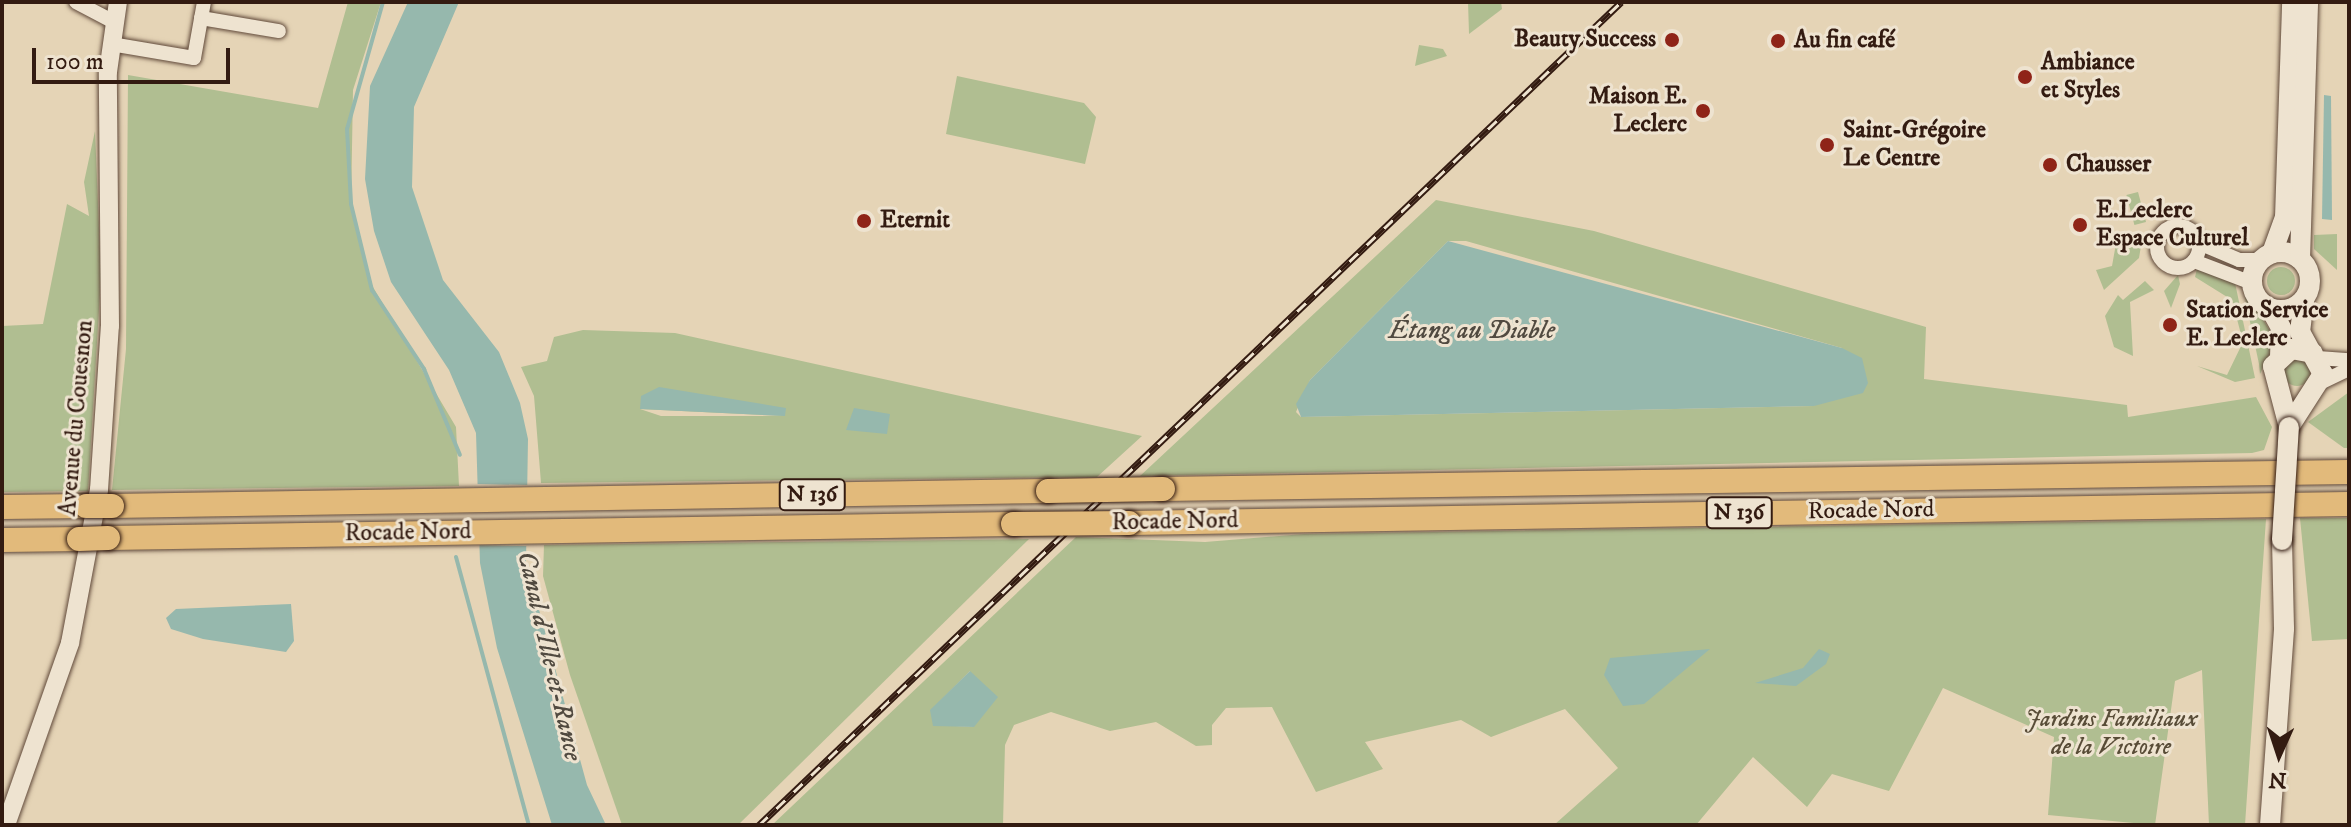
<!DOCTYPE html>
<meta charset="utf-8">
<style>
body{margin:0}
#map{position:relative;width:2351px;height:827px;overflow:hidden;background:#e5d4b6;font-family:"IM FELL DW Pica",serif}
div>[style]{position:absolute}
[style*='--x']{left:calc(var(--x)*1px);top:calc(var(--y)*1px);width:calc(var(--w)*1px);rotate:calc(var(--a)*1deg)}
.green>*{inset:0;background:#b0be91;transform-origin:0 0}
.round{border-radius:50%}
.water>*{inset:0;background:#96b8ad}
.pier>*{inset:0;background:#e5d4b6;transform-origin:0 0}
.stream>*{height:4px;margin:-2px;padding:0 2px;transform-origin:2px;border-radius:2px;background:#96b8ad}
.roads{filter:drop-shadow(0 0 2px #60493a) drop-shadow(0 0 2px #60493a)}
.minor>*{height:14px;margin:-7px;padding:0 7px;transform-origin:7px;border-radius:7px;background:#eee3d0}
.minor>.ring{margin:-7px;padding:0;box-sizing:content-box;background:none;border:14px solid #eee3d0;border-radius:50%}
.tertiary>*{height:18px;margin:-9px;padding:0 9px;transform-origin:9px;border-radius:9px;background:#eee3d0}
.secondary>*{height:20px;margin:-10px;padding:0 10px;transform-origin:10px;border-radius:10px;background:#eee3d0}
.secondary>.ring{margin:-10px;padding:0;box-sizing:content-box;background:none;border:20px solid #eee3d0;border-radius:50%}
.trunk>*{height:24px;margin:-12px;padding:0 12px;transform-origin:12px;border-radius:12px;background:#e2ba7b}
.rail>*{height:7px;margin-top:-3.5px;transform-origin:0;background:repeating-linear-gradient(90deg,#eee3d0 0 12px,#331b11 0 24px);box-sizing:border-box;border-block:2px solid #331b11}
.bridges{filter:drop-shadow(0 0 2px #331b11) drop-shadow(0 0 2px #331b11)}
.secondary-bridge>*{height:20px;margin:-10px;padding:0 10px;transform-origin:10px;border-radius:10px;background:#eee3d0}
.trunk-bridge>*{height:24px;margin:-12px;padding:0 12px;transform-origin:12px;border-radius:12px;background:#e2ba7b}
.dots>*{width:22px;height:22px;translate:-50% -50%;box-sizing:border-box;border:4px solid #eee3d0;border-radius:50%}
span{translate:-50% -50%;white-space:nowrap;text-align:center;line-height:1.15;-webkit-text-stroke:6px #eee3d0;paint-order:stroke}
.shield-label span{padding:2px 6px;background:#eee3d0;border:2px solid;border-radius:6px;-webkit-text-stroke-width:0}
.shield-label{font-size:22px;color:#331b11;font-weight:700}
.poi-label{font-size:24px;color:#331b11;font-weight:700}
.right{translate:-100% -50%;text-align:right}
.left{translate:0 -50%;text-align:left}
.street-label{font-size:24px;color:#331b11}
.park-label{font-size:24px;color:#584c37;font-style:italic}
.water-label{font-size:26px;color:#514a40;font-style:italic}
.frame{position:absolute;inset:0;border:4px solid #331b11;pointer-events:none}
.north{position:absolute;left:2239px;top:715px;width:80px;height:80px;-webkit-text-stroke:6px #eee3d0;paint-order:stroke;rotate:183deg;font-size:22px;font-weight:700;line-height:32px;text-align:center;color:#331b11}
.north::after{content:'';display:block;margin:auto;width:28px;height:36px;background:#331b11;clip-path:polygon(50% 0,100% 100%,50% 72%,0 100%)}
.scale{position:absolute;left:32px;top:48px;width:198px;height:36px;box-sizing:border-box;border:4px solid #331b11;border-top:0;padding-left:10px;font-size:24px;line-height:28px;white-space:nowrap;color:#331b11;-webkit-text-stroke:6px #eee3d0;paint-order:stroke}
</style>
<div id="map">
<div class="green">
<i style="clip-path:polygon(348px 2px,381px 2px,353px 90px,351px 206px,370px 282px,456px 427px,459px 486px,112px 490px,126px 349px,128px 75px,318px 108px)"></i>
<i style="clip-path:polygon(1468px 2px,1501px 2px,1502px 9px,1469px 34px)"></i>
<i style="clip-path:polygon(1419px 45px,1443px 49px,1447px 56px,1415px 66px)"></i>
<i style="clip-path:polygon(957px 76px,1084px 103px,1096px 117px,1085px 164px,946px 134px)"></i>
<i style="clip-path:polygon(95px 131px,101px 276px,88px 491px,2px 492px,2px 326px,43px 324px,67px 204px,89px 216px,84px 182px)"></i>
<i style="left:2138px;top:192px;width:31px;height:12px;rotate:75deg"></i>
<i style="clip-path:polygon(evenodd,1436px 200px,1594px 231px,1926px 327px,1924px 379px,2127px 405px,2128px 417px,2256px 397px,2272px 427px,2264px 450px,2252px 453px,1140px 476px,1436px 200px,1448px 241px,1466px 241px,1842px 348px,1814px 406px,1301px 417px,1296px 412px,1310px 380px,1448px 241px)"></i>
<i style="clip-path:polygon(2337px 234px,2337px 270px,2314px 249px,2314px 235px)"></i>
<i style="clip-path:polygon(2125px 236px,2142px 240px,2139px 258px,2104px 290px,2096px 270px,2112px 266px,2117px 238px)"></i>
<i class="round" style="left:2267px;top:267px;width:28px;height:28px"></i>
<i style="clip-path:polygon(2197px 269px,2234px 278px,2255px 378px,2235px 382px,2197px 366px,2227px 375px,2243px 342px,2232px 300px,2195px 277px)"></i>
<i style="clip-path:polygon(2178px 275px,2180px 284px,2171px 308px,2164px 291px)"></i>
<i style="clip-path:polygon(2145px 281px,2154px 290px,2130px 302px,2133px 356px,2114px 347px,2105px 316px,2118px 295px,2123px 300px)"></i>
<i style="clip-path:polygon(2242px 284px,2276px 341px,2260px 374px,2259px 364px)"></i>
<i style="clip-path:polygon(evenodd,583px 330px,675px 333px,1142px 436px,1097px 477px,541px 483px,534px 396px,521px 367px,547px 361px,554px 337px,583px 330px,640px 409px,784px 416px,661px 416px,640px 409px)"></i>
<i class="round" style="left:2284px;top:360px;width:26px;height:26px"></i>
<i style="clip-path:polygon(2349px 392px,2349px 448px,2344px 448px,2308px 422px)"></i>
<i style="clip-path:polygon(2300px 518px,2349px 518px,2349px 639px,2312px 641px)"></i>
<i style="clip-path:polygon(evenodd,2266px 519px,2245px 825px,2209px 825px,2202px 670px,2175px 681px,2155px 825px,2048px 815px,2054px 737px,1943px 688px,1889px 791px,1832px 774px,1807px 807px,1753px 757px,1696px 825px,1554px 825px,1618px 768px,1565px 709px,1491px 737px,1461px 720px,1365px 742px,1383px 769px,1316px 792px,1272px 707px,1226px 708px,1212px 725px,1212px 745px,1196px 746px,1156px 722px,1110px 731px,1051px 712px,1014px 725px,1005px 745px,1003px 825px,772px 825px,1076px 537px,1205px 542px,1304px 534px,2266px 519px,970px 671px,974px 727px,955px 726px,931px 710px,970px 671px)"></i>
<i style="clip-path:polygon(1029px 539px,738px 825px,622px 825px,570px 675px,543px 576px,544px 545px)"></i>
</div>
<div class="water">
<i style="clip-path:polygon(408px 2px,459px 2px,414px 107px,412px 187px,443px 280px,499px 352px,520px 403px,528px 439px,526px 562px,587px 785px,606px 825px,552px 825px,497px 648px,480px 563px,476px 433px,449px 370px,391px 282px,374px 231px,365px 179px,370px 86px)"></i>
<i style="clip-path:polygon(2324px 95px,2331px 96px,2332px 220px,2322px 219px)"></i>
<i style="clip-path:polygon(1448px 241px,1842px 348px,1862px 358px,1868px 383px,1863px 393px,1814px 406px,1301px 417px,1296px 404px,1310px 380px)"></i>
<i style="clip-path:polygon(659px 387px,786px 408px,785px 416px,640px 409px,641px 396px)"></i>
<i style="clip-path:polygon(854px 408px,890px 414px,887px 434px,846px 430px)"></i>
<i style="clip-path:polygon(291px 604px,294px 641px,286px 652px,203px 639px,171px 629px,166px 618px,176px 609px)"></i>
<i style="clip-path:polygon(1710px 649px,1644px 704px,1623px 706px,1604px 675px,1610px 658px)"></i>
<i style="clip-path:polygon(1819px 649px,1830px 654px,1826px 664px,1796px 686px,1755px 683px,1803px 668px)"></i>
<i style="clip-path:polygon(970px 671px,998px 697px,974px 727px,933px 726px,930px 710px)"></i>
</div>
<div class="pier">
<i style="left:530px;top:485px;width:61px;height:56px;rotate:91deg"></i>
</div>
<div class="stream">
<i style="--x:383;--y:2;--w:132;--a:105.8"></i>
<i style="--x:347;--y:129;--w:75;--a:86.9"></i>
<i style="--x:351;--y:204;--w:89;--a:76.3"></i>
<i style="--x:372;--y:290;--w:95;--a:56.6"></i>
<i style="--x:424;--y:369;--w:93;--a:67.3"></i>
<i style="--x:456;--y:557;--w:278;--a:74.8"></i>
</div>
<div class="roads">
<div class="minor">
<i style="--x:76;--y:2;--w:43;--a:27.8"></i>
<i style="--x:201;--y:18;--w:79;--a:9.5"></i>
<i style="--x:111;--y:44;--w:84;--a:9.6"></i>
<i style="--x:194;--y:58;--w:57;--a:-79.9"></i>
<i class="ring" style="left:2157px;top:226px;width:28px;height:28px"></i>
<i style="--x:2199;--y:243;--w:43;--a:23"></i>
<i style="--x:2239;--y:260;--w:22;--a:0"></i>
<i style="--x:2194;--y:261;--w:62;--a:20.8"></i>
<i style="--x:2318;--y:358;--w:31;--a:4"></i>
<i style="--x:2322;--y:382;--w:30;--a:-26"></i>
</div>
<div class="tertiary">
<i style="--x:6;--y:825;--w:193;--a:-70.6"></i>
<i style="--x:70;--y:643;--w:156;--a:-79.3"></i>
<i style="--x:99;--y:490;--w:164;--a:-86.2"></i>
<i style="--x:110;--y:326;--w:254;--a:-90.5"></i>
<i style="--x:108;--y:72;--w:71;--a:-81.9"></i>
</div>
<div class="secondary">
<i class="ring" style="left:2252px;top:252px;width:38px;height:38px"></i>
<i style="--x:2272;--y:253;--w:37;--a:-70"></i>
<i style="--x:2285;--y:218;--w:216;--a:-88.1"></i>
<i style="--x:2300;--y:259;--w:257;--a:-88.2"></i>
<i style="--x:2270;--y:308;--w:23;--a:61"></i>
<i style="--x:2281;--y:328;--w:27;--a:92"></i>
<i style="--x:2289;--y:427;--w:63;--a:-57.3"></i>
<i style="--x:2323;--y:374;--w:48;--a:-118.7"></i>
<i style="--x:2300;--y:332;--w:33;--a:-83"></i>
<i style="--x:2289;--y:427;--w:63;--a:-104.7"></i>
<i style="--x:2273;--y:366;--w:25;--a:-43"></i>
<i style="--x:2291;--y:349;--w:22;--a:10"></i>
<i style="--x:2270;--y:825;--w:197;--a:-85.9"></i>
<i style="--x:2284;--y:628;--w:88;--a:-91.3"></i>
</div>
<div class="trunk">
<i style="--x:1163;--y:489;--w:1186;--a:-0.82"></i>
<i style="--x:112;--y:506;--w:936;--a:-0.92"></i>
<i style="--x:2;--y:507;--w:84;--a:-0.7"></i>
<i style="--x:1129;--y:523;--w:1220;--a:-0.89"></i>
<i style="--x:108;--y:538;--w:905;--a:-0.89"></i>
<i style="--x:2;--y:540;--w:77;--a:-0.7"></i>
</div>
</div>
<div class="rail">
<i style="--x:759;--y:825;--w:1192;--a:-43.67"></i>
</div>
<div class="bridges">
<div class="secondary-bridge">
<i style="--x:2282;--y:540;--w:113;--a:-86.5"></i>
</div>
<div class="trunk-bridge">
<i style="--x:1048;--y:491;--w:115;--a:-1"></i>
<i style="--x:86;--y:506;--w:26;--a:0"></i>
<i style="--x:1013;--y:524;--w:116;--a:-0.5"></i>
<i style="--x:79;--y:539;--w:29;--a:-2"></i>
</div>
</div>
<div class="dots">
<i style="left:1672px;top:40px;background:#8f2418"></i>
<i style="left:1778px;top:41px;background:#8f2418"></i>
<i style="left:2025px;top:77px;background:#8f2418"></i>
<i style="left:1703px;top:111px;background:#8f2418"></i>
<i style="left:1827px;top:145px;background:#8f2418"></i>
<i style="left:2050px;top:165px;background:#8f2418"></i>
<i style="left:864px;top:221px;background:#8f2418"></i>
<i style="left:2080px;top:225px;background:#8f2418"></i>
<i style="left:2170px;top:325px;background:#8f2418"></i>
</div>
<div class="shield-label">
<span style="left:812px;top:495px">N 136</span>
<span style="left:1739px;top:513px">N 136</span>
</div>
<div class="poi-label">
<span class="right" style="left:1656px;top:40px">Beauty Success</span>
<span class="left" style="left:1794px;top:41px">Au fin café</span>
<span class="left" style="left:2041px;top:77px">Ambiance<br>et Styles</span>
<span class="right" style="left:1687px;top:111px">Maison E.<br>Leclerc</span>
<span class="left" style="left:1843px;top:145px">Saint-Grégoire<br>Le Centre</span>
<span class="left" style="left:2066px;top:165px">Chausser</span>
<span class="left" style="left:2096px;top:225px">E.Leclerc<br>Espace Culturel</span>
<span class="left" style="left:880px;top:221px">Eternit</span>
<span class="left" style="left:2186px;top:325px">Station Service<br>E. Leclerc</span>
</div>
<div class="street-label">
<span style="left:77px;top:418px;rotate:-85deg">Avenue du Couesnon</span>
<span style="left:1871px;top:511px;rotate:-1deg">Rocade Nord</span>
<span style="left:1175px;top:522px;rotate:-1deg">Rocade Nord</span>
<span style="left:408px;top:533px;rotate:-1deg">Rocade Nord</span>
</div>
<div class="park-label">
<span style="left:2111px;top:734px">Jardins Familiaux<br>de la Victoire</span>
</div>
<div class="water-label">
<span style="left:1472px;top:331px">Étang au Diable</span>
<span style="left:549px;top:656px;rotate:77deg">Canal d'Ille-et-Rance</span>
</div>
<div class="frame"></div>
<div class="north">N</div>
<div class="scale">100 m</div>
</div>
